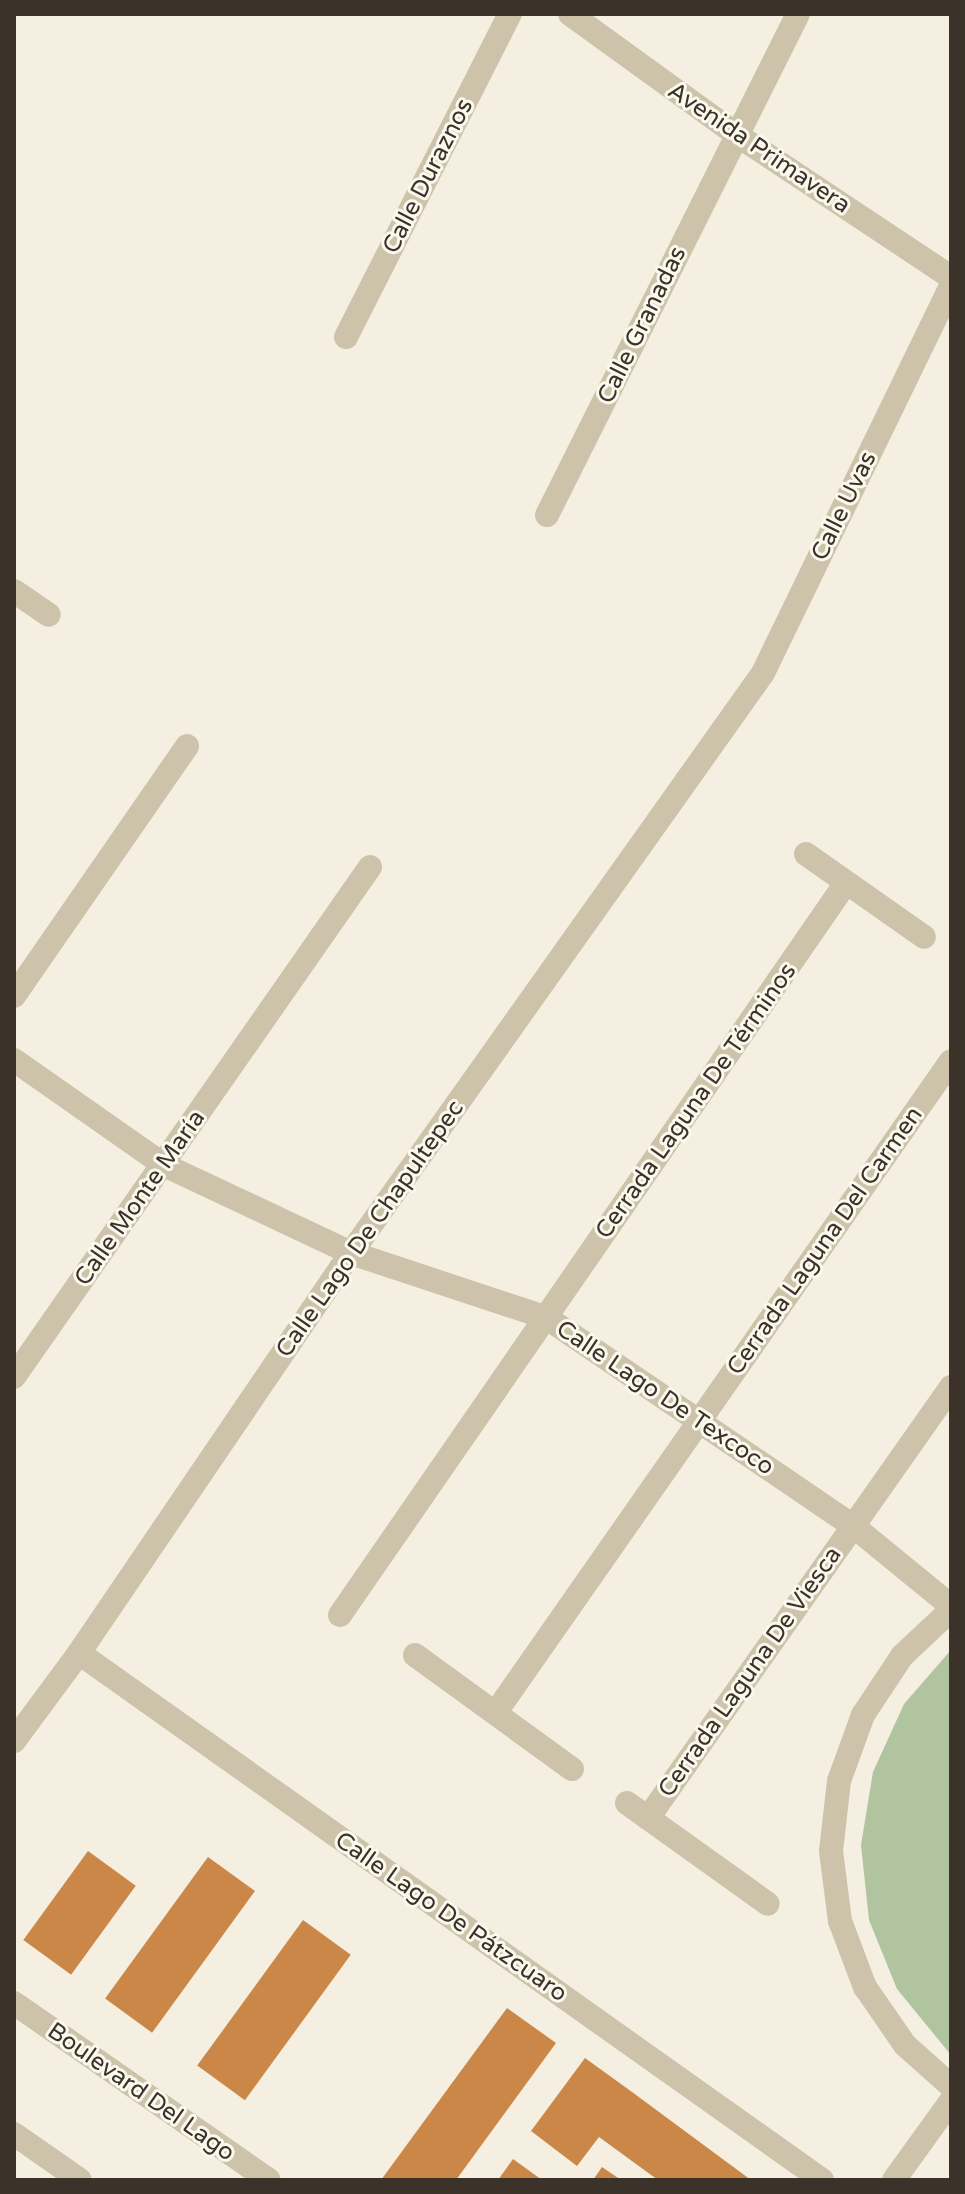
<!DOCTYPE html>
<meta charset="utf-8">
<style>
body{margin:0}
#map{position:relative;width:965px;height:2194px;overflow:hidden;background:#f4efe0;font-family:"Varela Round",sans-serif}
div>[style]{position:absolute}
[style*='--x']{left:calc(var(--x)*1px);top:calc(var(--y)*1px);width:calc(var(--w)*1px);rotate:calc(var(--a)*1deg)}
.green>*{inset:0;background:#afc49f}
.building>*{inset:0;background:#ca8748;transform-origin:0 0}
.minor>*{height:24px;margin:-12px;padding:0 12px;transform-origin:12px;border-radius:12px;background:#cdc3ab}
span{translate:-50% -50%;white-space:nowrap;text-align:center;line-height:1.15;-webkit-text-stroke:6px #fbf8ed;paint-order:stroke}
.street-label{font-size:24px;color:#3b332a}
.frame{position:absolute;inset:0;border:16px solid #3b332a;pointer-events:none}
</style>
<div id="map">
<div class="green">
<i style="clip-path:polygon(951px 1650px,951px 2055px,897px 1989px,869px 1920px,861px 1845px,873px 1772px,904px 1704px)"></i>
</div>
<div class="building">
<i style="left:88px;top:1851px;width:59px;height:110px;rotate:36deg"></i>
<i style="left:208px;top:1857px;width:58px;height:175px;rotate:36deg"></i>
<i style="left:303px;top:1920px;width:59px;height:180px;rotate:36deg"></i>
<i style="clip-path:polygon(507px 2008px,556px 2043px,456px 2180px,381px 2180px)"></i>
<i style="clip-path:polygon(585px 2058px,632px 2092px,751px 2180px,658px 2180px,599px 2137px,577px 2166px,531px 2131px)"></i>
<i style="clip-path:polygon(513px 2159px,542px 2180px,498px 2180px)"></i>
<i style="clip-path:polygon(602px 2167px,621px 2180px,593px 2180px)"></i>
</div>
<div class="minor">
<i style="--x:570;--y:14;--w:206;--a:35.9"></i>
<i style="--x:737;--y:135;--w:257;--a:33.6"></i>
<i style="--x:346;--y:337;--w:362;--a:-63.1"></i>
<i style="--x:547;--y:515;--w:560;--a:-63.39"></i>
<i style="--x:14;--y:591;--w:42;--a:34.4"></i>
<i style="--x:806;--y:854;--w:144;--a:35.1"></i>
<i style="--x:14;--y:996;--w:304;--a:-55.3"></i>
<i style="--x:14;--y:1060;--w:183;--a:35"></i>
<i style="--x:164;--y:1165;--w:207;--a:25.2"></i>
<i style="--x:351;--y:1253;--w:206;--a:18.3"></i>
<i style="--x:547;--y:1318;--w:369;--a:34.2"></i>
<i style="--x:852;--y:1525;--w:128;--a:39.3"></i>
<i style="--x:14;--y:1377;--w:622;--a:-55.08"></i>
<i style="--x:951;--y:1610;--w:67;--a:136.8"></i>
<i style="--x:902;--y:1656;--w:71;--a:123.5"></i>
<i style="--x:863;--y:1715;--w:70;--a:110"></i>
<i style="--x:839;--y:1781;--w:70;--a:96.5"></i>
<i style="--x:831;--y:1851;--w:71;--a:82.7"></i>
<i style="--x:840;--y:1921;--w:71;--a:69.3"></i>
<i style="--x:865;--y:1987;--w:70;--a:55.4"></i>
<i style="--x:905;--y:2045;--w:62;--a:41.7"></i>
<i style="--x:340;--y:1615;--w:890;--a:-55.35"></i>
<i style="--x:79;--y:1653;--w:911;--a:35.35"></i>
<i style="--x:415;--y:1655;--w:194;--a:36"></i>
<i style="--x:496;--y:1712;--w:794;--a:-55.05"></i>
<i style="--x:14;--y:1741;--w:109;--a:-53.5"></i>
<i style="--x:79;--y:1653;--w:484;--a:-55.8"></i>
<i style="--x:351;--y:1253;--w:711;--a:-54.61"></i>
<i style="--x:763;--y:673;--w:430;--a:-64.1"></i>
<i style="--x:627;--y:1803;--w:173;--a:35.6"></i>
<i style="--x:648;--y:1818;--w:527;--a:-54.89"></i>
<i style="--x:14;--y:2003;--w:310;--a:34.8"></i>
<i style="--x:14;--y:2134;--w:80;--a:34.9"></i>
<i style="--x:894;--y:2180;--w:97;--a:-54.2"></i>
</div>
<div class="street-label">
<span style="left:759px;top:148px;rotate:34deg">Avenida Primavera</span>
<span style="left:428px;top:176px;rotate:-63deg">Calle Duraznos</span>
<span style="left:642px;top:325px;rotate:-64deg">Calle Granadas</span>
<span style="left:844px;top:506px;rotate:-64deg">Calle Uvas</span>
<span style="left:696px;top:1101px;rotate:-55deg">Cerrada Laguna De Términos</span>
<span style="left:140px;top:1198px;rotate:-55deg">Calle Monte María</span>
<span style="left:370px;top:1229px;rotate:-55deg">Calle Lago De Chapultepec</span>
<span style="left:825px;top:1241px;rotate:-55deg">Cerrada Laguna Del Carmen</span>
<span style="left:665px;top:1398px;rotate:34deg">Calle Lago De Texcoco</span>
<span style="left:750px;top:1672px;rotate:-55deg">Cerrada Laguna De Viesca</span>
<span style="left:451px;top:1917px;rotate:35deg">Calle Lago De Pátzcuaro</span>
<span style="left:141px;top:2092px;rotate:35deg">Boulevard Del Lago</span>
</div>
<div class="frame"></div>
</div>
